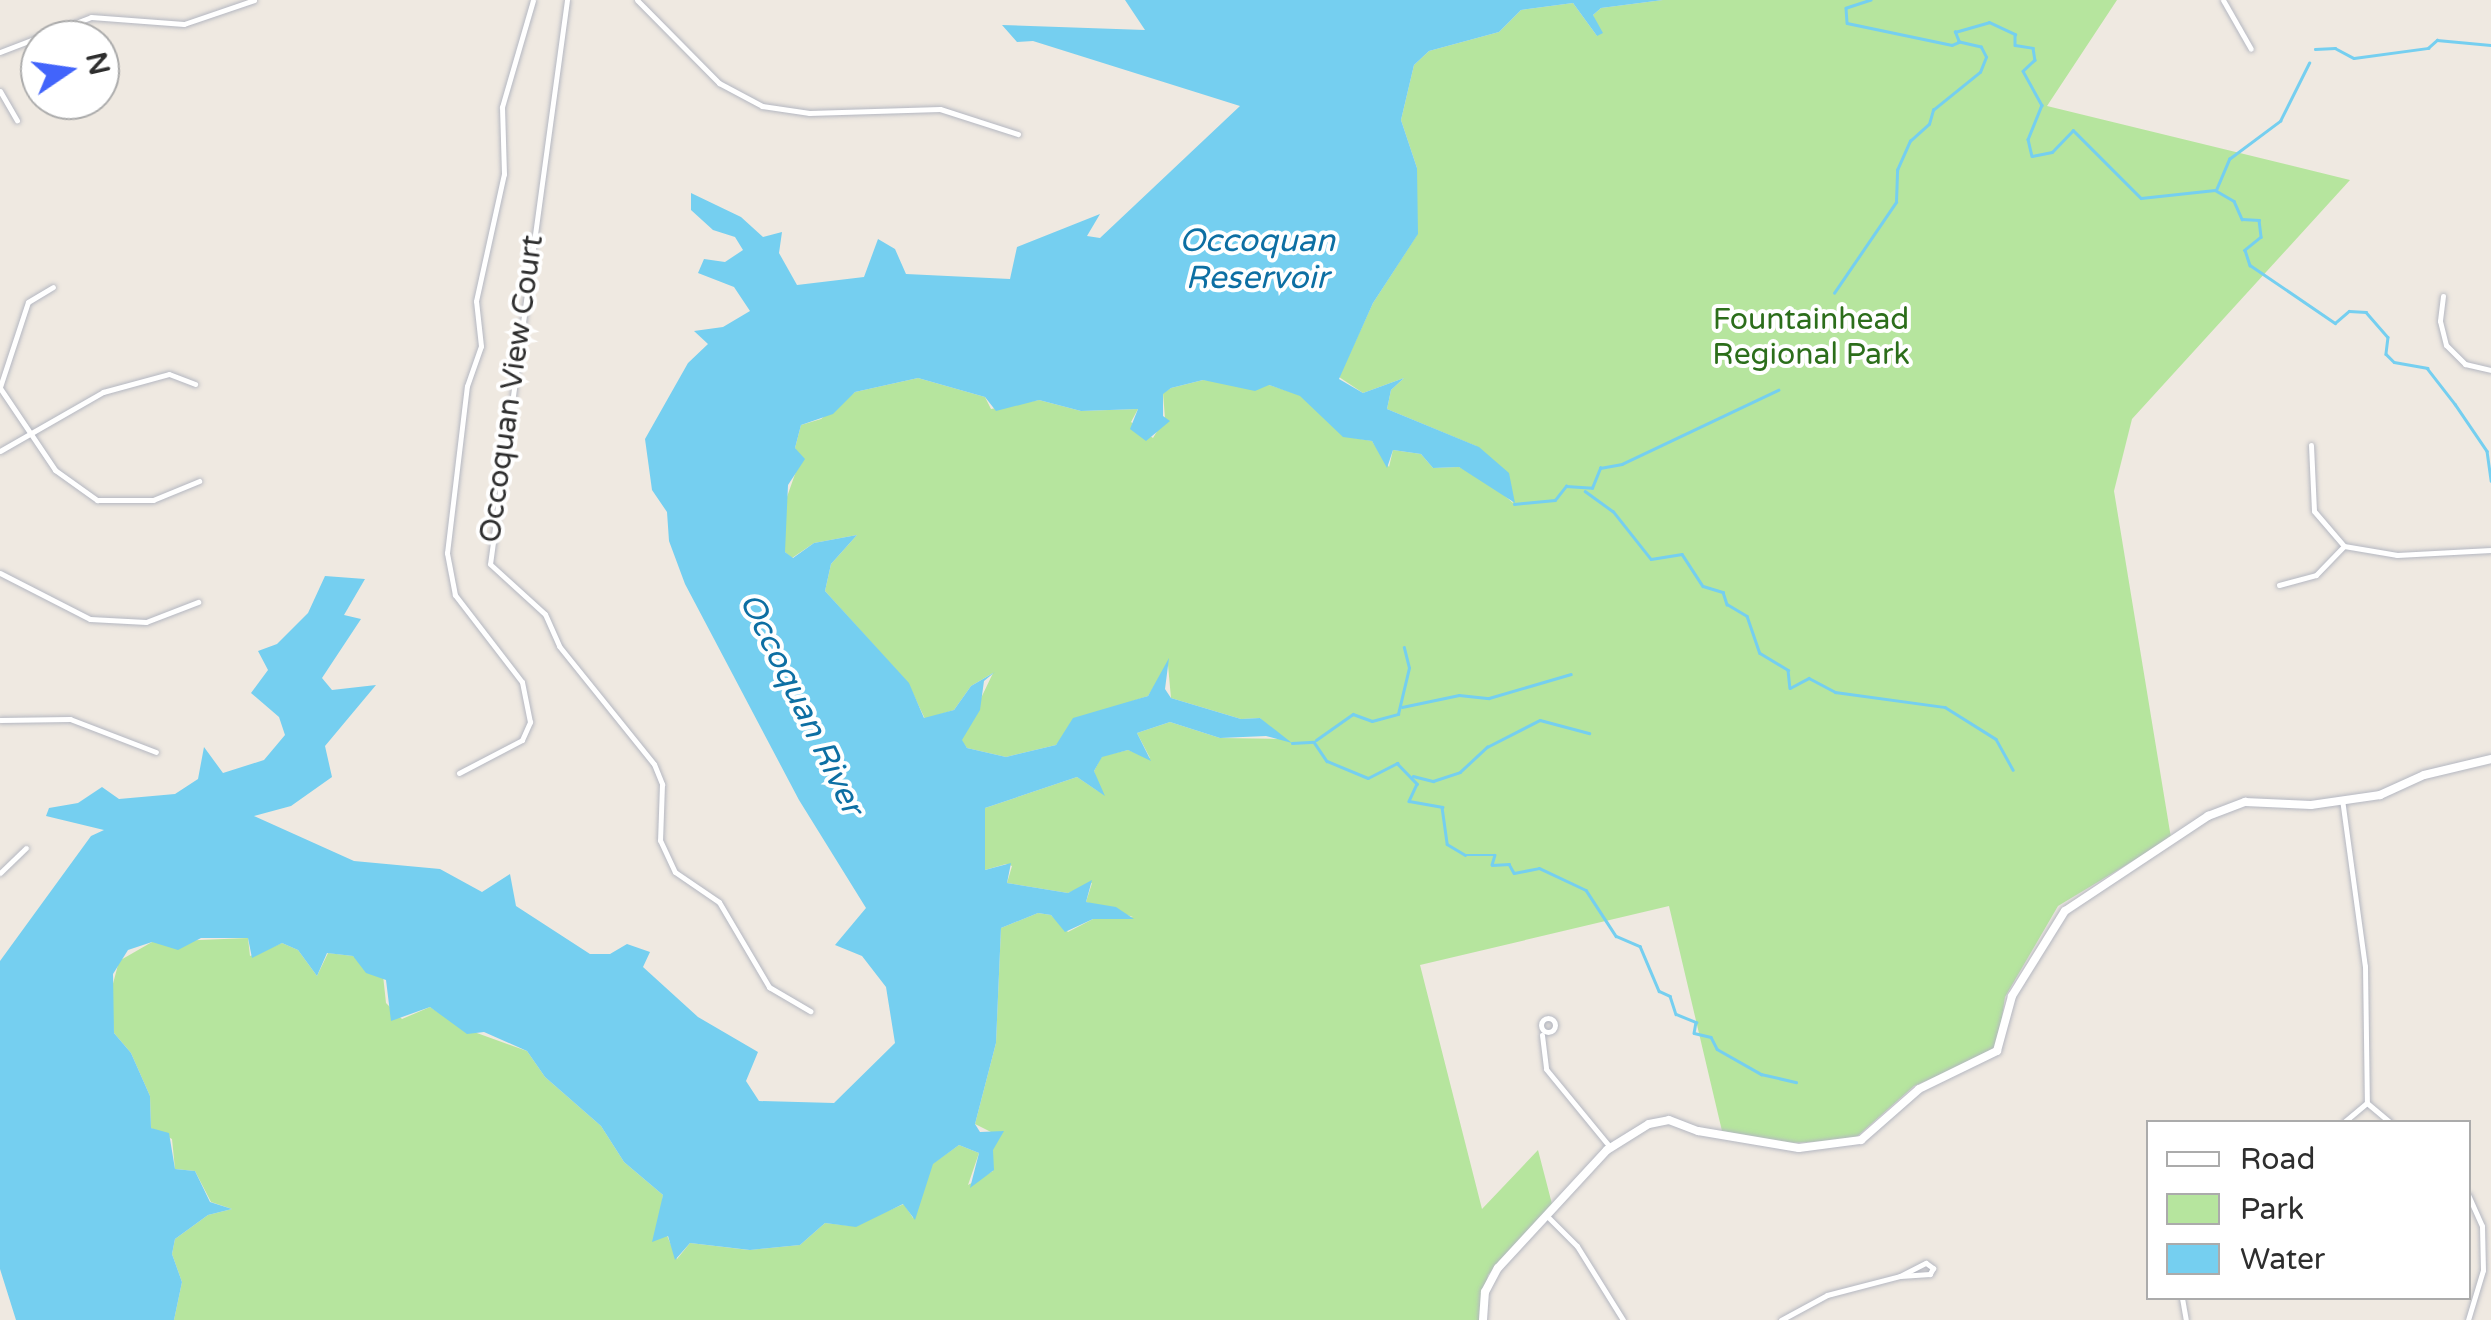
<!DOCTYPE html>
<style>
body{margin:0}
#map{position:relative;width:2491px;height:1320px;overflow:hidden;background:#efe9e1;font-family:"Varela Round",sans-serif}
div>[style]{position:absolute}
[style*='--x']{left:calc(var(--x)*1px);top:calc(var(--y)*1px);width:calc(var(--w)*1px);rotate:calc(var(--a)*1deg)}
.green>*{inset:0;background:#b6e59e}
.water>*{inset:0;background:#75cff0}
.stream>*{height:2.5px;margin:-1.25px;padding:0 1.25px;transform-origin:1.25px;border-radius:1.25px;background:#75cff0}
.roads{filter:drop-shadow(0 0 2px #b4b7c1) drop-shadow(0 0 2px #b4b7c1)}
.street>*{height:5px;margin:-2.5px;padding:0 2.5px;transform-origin:2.5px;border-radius:2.5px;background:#fff}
.street>.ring{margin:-2.5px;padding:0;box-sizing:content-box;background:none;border:5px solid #fff;border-radius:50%}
.secondary>*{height:8px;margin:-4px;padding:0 4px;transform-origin:4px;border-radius:4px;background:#fff}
span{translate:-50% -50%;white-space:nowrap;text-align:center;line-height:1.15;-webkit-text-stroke:8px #fff;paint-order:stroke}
.park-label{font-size:30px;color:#2c6e1b}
.street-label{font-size:30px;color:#2e2e2e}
.water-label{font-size:32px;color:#0d6fa3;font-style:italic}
.legend{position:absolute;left:2146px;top:1120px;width:325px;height:180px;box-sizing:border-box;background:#fff;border:2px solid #ababab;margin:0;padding:12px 18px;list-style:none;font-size:30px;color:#2e2e2e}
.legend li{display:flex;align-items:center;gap:20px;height:50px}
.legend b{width:50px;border:2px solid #ababab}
.north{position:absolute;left:20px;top:20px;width:100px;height:100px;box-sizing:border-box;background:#fff;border:2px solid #ababab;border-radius:50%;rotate:77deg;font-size:28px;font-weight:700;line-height:40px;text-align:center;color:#2e2e2e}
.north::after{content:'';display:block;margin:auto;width:35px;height:45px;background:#4264fb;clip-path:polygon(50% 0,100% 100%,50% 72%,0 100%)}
</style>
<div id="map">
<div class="green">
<i style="clip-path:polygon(1663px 0,2117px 0,2047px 106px,2350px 180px,2132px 419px,2114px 491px,2171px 838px,2058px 906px,2005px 997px,1997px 1051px,1914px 1086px,1853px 1140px,1789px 1143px,1722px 1131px,1669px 906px,1420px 965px,1482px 1209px,1538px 1150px,1552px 1204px,1488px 1275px,1480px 1320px,174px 1320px,182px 1282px,172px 1254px,175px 1239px,208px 1215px,232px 1209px,211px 1202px,195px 1171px,175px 1169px,172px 1139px,151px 1128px,150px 1096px,131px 1053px,114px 1033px,110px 995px,119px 961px,152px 942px,248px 938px,250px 956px,282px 943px,298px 950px,317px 976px,328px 953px,353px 956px,383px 975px,386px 1003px,402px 1019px,430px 1007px,463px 1028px,527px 1051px,545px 1077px,601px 1126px,624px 1162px,663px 1195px,660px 1219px,677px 1259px,690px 1243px,749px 1250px,800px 1245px,825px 1223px,852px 1226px,904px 1204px,913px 1218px,932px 1164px,959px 1145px,979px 1153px,968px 1185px,993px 1171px,993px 1133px,975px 1124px,996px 1043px,1001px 928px,1038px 913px,1051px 915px,1068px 932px,1093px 919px,1133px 917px,1086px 902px,1092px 883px,1068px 893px,1007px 883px,1012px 866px,1006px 864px,985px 870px,985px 808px,1077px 777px,1098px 791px,1094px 771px,1102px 756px,1128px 750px,1150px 758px,1137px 733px,1170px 722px,1220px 738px,1280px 739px,1260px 718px,1241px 719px,1171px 698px,1168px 665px,1148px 696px,1078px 719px,1056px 745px,1006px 757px,967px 748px,961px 740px,993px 673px,971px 686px,954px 710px,925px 719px,908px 683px,825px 591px,831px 564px,857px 535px,814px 543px,792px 558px,785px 552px,782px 511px,800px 460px,795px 448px,801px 425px,821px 419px,855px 392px,918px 378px,985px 397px,991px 409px,1039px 400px,1081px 411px,1138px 409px,1131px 422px,1153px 438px,1165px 418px,1163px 393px,1171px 388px,1203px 380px,1269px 385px,1300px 395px,1343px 436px,1372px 441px,1389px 467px,1393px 450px,1421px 454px,1433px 468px,1459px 467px,1488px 481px,1513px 503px,1509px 487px,1476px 446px,1387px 409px,1391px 390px,1404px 378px,1363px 393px,1339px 377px,1373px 303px,1417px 235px,1417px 168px,1401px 120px,1414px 65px,1429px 51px,1499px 32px,1521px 10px,1573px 3px,1597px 36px,1593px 15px,1601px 8px)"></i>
</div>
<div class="water">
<i style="clip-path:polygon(1125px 0,1663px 0,1601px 8px,1593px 15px,1603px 33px,1597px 36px,1573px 3px,1521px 10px,1499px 32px,1429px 51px,1414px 65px,1401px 120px,1417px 168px,1418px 234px,1373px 303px,1339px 379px,1363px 393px,1404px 378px,1391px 390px,1387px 409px,1479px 447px,1509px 473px,1515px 503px,1459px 467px,1433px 468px,1421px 454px,1393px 450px,1387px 468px,1372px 441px,1343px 437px,1300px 396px,1269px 385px,1255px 391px,1203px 380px,1171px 388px,1163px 394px,1163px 416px,1170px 421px,1146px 441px,1130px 429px,1138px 409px,1081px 411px,1039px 400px,996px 411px,985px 397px,918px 378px,855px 392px,833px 414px,801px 425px,795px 448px,805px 459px,788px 485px,785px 552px,793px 558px,814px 543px,857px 535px,831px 564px,825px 591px,909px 683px,924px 718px,954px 710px,971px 686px,995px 672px,984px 681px,980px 710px,962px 740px,967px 748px,1006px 757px,1056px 745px,1073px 718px,1148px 696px,1169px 658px,1165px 689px,1171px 698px,1241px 719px,1260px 718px,1292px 743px,1266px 736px,1220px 738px,1170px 722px,1137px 733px,1151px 761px,1128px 750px,1102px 757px,1094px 771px,1105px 796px,1077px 777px,985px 808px,985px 870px,1011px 863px,1007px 883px,1068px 893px,1092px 880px,1086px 902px,1116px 907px,1134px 919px,1093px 919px,1065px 932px,1051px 915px,1038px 913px,1001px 928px,996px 1043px,975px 1124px,980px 1132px,1004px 1131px,993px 1150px,994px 1170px,970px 1188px,979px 1153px,959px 1145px,933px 1164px,915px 1220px,903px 1204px,856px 1227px,825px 1223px,800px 1245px,750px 1250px,690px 1243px,675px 1260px,668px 1236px,652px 1242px,663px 1195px,624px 1162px,601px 1126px,545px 1077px,527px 1051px,484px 1032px,467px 1034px,430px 1007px,391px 1021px,386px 980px,366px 973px,353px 956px,327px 953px,317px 976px,298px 950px,282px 943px,252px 958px,248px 938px,201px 938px,178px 950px,152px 942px,128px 950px,113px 974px,114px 1033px,131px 1053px,150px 1096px,151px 1128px,169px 1133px,175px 1169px,195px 1171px,210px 1202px,232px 1209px,208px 1215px,175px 1239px,172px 1254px,182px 1282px,174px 1320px,16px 1320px,0 1269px,0 961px,91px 836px,104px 830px,46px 816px,49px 808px,78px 803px,102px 787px,119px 799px,175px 794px,198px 779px,204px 747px,223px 773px,264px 760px,285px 735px,279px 717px,251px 693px,268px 670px,258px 651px,277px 644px,308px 613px,325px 576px,365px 579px,344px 615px,361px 619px,322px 678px,332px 690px,376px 685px,325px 746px,332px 777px,291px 806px,254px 816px,354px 861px,440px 869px,482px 892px,510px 874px,516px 906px,590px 954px,610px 954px,627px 944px,650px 952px,643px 967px,698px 1017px,758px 1052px,746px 1081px,759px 1101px,834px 1103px,895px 1043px,886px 987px,862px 956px,835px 945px,866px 908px,799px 800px,685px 584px,669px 541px,667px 512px,652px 490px,645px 439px,688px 363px,708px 344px,694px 331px,723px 327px,750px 311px,734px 287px,698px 273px,704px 259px,725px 262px,743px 250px,735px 237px,713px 230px,691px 210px,691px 193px,741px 217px,763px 237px,782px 232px,779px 253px,797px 285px,864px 277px,878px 239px,895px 249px,906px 274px,1010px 279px,1017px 247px,1100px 214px,1087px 236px,1100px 238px,1240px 106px,1033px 41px,1017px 42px,1002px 25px,1145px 30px)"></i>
</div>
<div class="stream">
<i style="--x:1871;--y:0;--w:26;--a:162"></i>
<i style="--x:1846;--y:8;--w:15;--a:86"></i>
<i style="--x:1847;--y:23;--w:107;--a:11.8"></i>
<i style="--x:1952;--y:45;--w:8;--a:-23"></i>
<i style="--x:1959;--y:42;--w:11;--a:-112"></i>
<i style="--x:1955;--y:32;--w:35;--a:-16"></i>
<i style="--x:1989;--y:22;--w:29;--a:25"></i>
<i style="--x:2015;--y:34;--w:11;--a:90"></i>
<i style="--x:2015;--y:45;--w:18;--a:9"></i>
<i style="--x:2033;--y:48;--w:12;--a:81"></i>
<i style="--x:2035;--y:60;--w:16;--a:137"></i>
<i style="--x:2023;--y:71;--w:39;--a:61"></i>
<i style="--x:2042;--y:105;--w:37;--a:112"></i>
<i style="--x:2028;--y:139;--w:17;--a:77"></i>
<i style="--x:2032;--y:156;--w:20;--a:-11"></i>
<i style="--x:2052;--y:152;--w:30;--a:-46"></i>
<i style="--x:2073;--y:130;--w:96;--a:45"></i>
<i style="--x:2141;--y:198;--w:74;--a:-6.2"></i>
<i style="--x:2215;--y:190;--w:22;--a:30"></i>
<i style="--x:2234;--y:201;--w:20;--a:66"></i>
<i style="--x:2242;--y:219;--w:17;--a:3"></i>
<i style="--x:2259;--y:220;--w:17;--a:83"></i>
<i style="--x:2261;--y:237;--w:21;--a:141"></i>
<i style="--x:2245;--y:250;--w:16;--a:72"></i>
<i style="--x:2250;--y:265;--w:103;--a:34.3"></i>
<i style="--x:2335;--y:323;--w:18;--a:-41"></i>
<i style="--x:2349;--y:311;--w:17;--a:3"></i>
<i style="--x:2366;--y:312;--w:33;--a:49"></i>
<i style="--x:2388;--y:337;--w:17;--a:97"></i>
<i style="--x:2386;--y:354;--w:11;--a:45"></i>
<i style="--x:2394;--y:362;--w:34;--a:10"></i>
<i style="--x:2427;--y:368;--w:46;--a:52.1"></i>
<i style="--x:2455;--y:404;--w:57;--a:55.8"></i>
<i style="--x:2487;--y:451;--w:30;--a:82"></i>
<i style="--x:2315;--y:49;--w:20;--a:-3"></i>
<i style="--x:2335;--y:48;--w:21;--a:28"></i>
<i style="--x:2354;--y:58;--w:75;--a:-7.7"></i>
<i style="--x:2428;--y:48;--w:12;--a:-42"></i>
<i style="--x:2437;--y:40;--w:54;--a:5.3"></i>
<i style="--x:2216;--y:190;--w:34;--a:-67"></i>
<i style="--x:2229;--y:159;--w:64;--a:-36.7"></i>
<i style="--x:2280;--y:121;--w:65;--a:-63.4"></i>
<i style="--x:1834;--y:293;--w:110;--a:-55.7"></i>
<i style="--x:1896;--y:202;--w:32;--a:-88"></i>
<i style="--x:1897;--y:170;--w:32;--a:-66"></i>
<i style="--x:1910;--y:141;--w:25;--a:-42"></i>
<i style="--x:1929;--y:124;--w:15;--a:-74"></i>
<i style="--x:1933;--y:110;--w:60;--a:-39"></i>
<i style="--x:1980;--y:72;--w:16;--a:-68"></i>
<i style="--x:1986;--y:57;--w:11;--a:-117"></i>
<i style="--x:1981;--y:47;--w:23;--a:-167"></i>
<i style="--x:1585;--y:491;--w:34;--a:36"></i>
<i style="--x:1613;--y:511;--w:61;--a:51.6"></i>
<i style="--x:1651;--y:559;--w:31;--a:-9"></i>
<i style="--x:1682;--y:554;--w:38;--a:57"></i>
<i style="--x:1703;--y:586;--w:21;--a:17"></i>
<i style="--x:1723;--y:592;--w:13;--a:72"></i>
<i style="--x:1727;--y:604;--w:23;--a:31"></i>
<i style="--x:1747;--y:616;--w:39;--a:71"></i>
<i style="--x:1760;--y:653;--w:33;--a:31"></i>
<i style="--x:1788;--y:670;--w:18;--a:84"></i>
<i style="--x:1790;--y:688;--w:21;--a:-28"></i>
<i style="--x:1809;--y:678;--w:30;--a:28"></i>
<i style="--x:1835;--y:692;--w:111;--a:7.8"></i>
<i style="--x:1945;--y:707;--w:60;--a:32.1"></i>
<i style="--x:1996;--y:739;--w:35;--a:61"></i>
<i style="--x:1514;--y:504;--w:41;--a:-5.6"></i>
<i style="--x:1555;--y:500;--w:18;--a:-52"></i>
<i style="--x:1566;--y:486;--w:26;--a:4"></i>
<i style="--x:1592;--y:488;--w:22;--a:-68"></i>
<i style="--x:1600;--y:468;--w:22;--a:-10"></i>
<i style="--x:1622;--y:464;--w:173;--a:-25.4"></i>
<i style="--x:1402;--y:707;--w:58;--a:-11.9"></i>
<i style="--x:1459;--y:695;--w:30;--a:6"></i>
<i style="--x:1489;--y:698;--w:85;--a:-16.3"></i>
<i style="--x:1316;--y:740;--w:45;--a:-35.1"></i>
<i style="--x:1353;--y:714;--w:20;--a:20"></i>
<i style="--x:1372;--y:721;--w:27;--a:-15"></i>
<i style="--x:1398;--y:714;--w:47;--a:-76.6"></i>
<i style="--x:1409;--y:668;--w:21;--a:-104"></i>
<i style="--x:1292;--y:743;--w:22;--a:-3"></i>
<i style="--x:1314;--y:742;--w:23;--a:56"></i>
<i style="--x:1327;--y:761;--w:44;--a:22.5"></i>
<i style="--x:1368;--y:778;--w:33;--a:-27"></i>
<i style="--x:1397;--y:763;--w:29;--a:46"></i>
<i style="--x:1417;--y:784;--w:19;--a:115"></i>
<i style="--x:1409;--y:801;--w:34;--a:10"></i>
<i style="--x:1442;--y:807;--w:37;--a:82"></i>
<i style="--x:1447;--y:844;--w:21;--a:31"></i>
<i style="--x:1465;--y:855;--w:30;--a:0"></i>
<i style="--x:1495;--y:855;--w:10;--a:107"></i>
<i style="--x:1492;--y:865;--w:17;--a:-3"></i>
<i style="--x:1509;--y:864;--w:10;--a:61"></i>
<i style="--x:1514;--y:873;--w:25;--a:-11"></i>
<i style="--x:1539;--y:868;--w:52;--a:25.1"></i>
<i style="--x:1586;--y:890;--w:55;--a:56.9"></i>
<i style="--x:1616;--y:936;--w:26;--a:23"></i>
<i style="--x:1640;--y:946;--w:49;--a:67.1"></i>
<i style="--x:1659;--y:991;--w:12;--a:24"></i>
<i style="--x:1670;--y:996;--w:19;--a:72"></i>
<i style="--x:1676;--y:1014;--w:22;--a:22"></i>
<i style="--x:1696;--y:1022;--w:11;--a:100"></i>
<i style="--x:1694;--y:1033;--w:17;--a:13"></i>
<i style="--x:1711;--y:1037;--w:13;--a:63"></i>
<i style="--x:1717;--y:1049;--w:51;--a:29.6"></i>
<i style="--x:1761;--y:1074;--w:36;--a:13"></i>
<i style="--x:1413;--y:776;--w:21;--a:14"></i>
<i style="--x:1433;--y:781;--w:28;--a:-18"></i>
<i style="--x:1460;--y:772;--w:37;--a:-43"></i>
<i style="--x:1487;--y:747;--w:59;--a:-27"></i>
<i style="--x:1540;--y:720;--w:51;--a:14.9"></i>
</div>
<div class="roads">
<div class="street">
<i style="--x:567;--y:0;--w:569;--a:97.77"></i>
<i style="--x:490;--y:564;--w:74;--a:42.3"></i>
<i style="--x:545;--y:614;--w:35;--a:66"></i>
<i style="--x:559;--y:646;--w:151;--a:51.2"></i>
<i style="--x:654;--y:764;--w:22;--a:68"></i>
<i style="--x:662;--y:784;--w:56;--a:92"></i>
<i style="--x:660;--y:840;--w:35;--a:65"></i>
<i style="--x:675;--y:872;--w:53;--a:34.3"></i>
<i style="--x:719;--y:902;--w:99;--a:59.5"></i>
<i style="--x:769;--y:987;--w:48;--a:30.3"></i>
<i style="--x:637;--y:0;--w:117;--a:45.3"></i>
<i style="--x:719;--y:83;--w:49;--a:28.1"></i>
<i style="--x:762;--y:106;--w:48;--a:8.5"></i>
<i style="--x:809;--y:113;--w:131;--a:-1.7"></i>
<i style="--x:940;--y:109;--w:82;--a:17.8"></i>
<i style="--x:2223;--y:0;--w:56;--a:60.3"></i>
<i style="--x:0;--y:52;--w:97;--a:-21"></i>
<i style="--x:91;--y:17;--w:93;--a:4.3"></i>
<i style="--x:184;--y:24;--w:74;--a:-18.9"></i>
<i style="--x:0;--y:91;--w:34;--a:60"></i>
<i style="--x:2443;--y:296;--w:25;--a:97"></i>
<i style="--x:2440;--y:321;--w:25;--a:76"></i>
<i style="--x:2446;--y:345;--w:27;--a:45"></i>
<i style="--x:2465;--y:364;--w:27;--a:13"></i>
<i style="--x:0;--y:387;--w:89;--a:-71.8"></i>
<i style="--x:28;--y:302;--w:29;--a:-31"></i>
<i style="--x:0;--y:388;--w:99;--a:56.1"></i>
<i style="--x:55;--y:470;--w:52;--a:35.5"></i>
<i style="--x:97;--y:500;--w:56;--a:0"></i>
<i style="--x:153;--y:500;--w:50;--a:-22.4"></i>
<i style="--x:2311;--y:445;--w:66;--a:87.4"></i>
<i style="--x:2314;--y:511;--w:46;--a:49.4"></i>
<i style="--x:2344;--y:546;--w:54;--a:9.6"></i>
<i style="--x:2397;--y:555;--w:94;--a:-3"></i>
<i style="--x:0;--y:451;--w:119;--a:-29.8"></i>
<i style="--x:103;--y:392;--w:68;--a:-15.3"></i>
<i style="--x:169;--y:374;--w:28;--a:21"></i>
<i style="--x:0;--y:573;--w:101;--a:27.1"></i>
<i style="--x:90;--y:619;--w:56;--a:3.1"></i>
<i style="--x:146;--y:622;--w:56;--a:-21"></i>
<i style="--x:2279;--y:585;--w:38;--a:-15"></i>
<i style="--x:2316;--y:575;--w:40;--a:-46"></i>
<i style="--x:0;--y:720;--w:70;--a:-0.8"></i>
<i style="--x:70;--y:719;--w:92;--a:21"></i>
<i style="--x:459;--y:773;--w:71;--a:-27.6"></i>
<i style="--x:522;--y:740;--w:20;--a:-66"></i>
<i style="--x:530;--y:722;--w:41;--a:-101.3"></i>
<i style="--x:522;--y:682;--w:110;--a:-127.6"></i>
<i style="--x:455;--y:595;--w:43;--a:-100.8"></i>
<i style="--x:447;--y:553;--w:168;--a:-83.2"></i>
<i style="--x:467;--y:386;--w:42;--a:-70.7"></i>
<i style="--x:481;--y:346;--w:45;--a:-96.3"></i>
<i style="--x:476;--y:301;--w:130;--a:-77.6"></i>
<i style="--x:504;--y:174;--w:67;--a:-91.7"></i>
<i style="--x:502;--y:107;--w:111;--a:-73.8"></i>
<i style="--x:2342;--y:799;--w:169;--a:82.2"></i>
<i style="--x:2365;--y:966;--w:137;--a:89.2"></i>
<i style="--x:2367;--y:1103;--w:30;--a:40"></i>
<i style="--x:0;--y:873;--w:36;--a:-44"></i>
<i class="ring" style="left:1541px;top:1018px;width:9px;height:9px"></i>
<i style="--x:1542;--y:1035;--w:34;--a:83"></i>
<i style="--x:1546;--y:1069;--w:101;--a:50.6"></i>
<i style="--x:2344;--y:1122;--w:30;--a:-40"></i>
<i style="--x:1548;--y:1217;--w:41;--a:45"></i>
<i style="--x:1577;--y:1246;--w:87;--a:58.1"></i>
<i style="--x:1926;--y:1263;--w:9;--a:36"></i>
<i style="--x:1933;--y:1268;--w:7;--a:117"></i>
<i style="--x:1930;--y:1274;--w:30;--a:176"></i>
<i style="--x:1900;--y:1276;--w:29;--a:-27"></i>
<i style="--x:2182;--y:1298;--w:22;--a:80"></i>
<i style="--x:1781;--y:1320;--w:52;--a:-28.5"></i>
<i style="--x:1827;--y:1295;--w:75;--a:-14.6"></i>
<i style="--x:2468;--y:1320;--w:52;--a:-73.3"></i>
<i style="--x:2483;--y:1270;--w:44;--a:-91.3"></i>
<i style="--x:2482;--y:1226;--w:34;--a:-114"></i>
</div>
<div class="secondary">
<i style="--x:1483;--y:1320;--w:28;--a:-86"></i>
<i style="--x:1485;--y:1292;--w:27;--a:-62"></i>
<i style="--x:1498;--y:1268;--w:161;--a:-47.3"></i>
<i style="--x:1607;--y:1150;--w:49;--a:-31.8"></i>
<i style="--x:1649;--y:1124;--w:20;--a:-11"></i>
<i style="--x:1669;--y:1120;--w:31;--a:21"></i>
<i style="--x:1698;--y:1131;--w:102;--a:9.6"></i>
<i style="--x:1799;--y:1148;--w:63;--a:-7.4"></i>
<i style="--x:1861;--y:1140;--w:77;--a:-41.3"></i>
<i style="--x:1919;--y:1089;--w:87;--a:-26"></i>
<i style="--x:1997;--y:1051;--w:57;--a:-74.7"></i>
<i style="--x:2012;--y:996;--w:100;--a:-58.1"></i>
<i style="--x:2065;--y:911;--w:172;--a:-33.6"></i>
<i style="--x:2208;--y:816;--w:40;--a:-21"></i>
<i style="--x:2245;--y:802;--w:66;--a:2.6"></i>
<i style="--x:2311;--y:805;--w:70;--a:-8.2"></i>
<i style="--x:2380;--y:795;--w:48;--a:-24.4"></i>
<i style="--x:2424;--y:775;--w:69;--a:-13.4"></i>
</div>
</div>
<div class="park-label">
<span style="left:1811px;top:337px">Fountainhead<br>Regional Park</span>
</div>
<div class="street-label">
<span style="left:512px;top:389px;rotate:-82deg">Occoquan View Court</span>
</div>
<div class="water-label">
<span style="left:1257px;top:260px">Occoquan<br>Reservoir</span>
<span style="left:801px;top:704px;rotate:64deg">Occoquan River</span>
</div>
<ul class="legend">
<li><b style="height:12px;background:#fff"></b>Road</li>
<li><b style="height:28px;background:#b6e59e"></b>Park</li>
<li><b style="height:28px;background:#75cff0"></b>Water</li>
</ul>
<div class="north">N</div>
</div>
